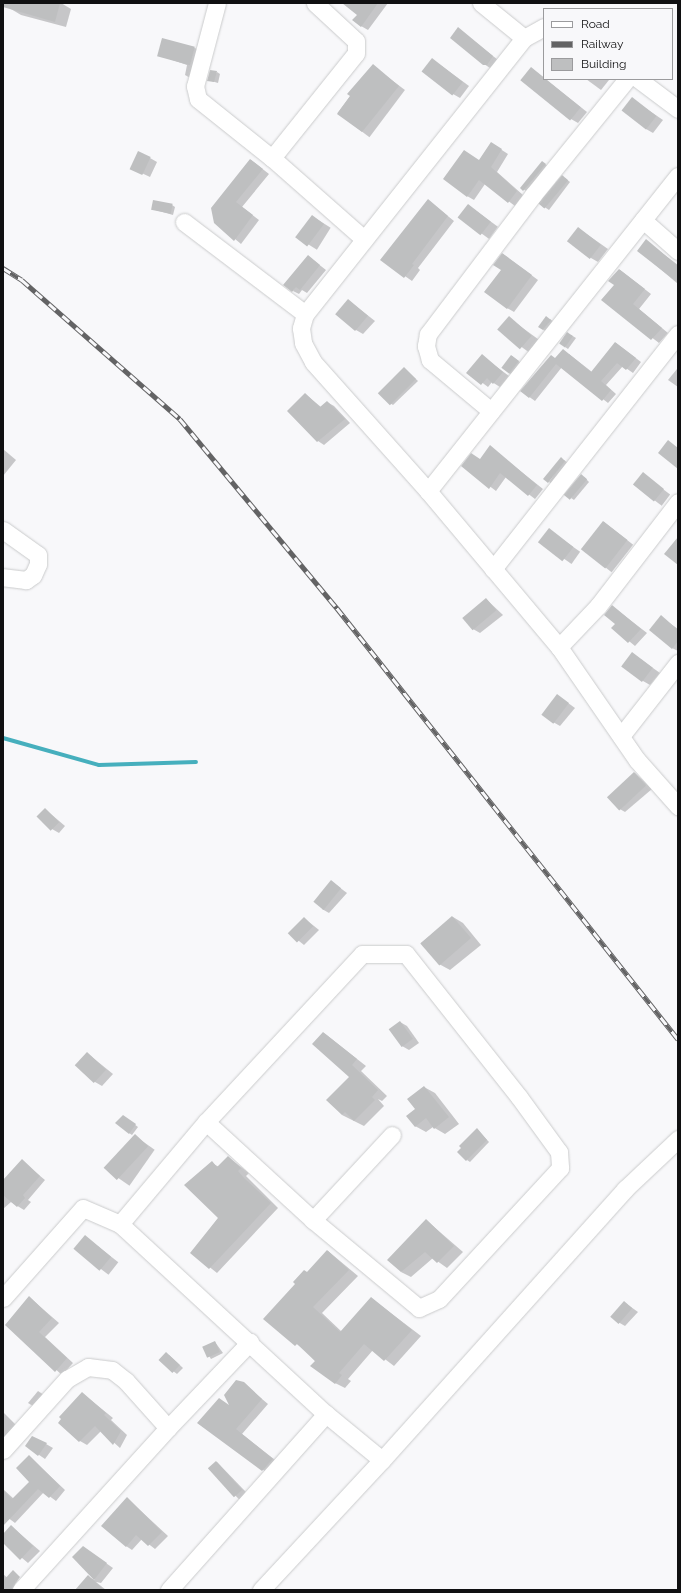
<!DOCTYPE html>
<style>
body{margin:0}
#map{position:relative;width:681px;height:1593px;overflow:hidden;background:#f8f8fa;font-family:Raleway,sans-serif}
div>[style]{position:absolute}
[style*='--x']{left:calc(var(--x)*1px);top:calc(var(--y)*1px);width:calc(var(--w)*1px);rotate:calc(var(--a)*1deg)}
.shadow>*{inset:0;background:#0003;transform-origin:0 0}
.stream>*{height:4px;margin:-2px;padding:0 2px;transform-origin:2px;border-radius:2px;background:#46afbd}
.building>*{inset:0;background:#bebfc0;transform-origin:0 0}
.roads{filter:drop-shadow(0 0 1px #cacbcc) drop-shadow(0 0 1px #cacbcc)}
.street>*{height:17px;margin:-8.5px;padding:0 8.5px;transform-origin:8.5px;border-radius:8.5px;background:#fff}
.rail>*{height:4.5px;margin-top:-2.25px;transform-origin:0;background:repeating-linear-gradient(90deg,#f8f8fa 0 9px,#636364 0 18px);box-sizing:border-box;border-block:1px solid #636364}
span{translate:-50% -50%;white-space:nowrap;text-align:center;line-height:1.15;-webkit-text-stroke:3px #f8f8fa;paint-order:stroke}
.frame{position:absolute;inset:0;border:4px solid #101011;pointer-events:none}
.legend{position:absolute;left:543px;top:8px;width:130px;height:72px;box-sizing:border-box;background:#f8f8fa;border:1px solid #9b9b9d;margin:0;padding:5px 7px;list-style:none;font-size:12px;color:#101011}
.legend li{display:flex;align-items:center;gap:8px;height:20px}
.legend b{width:20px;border:1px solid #9b9b9d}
</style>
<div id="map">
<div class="shadow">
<i style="clip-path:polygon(12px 3px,61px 3px,71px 9px,66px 27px,21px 15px,11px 9px)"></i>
<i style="clip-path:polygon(344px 3px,388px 3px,368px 30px,361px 26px,358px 14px)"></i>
<i style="clip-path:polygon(459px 29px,498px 60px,490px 68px,484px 64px)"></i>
<i style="clip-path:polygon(195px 48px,202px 52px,192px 79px,185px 75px,187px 65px,158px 55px)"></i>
<i style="clip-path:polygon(439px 64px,469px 86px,460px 98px,453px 94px)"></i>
<i style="left:373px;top:66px;width:40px;height:59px;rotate:37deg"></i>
<i style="clip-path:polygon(531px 68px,587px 112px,578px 123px,571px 119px)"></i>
<i style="clip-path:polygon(217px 72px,220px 74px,218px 83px,208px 80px)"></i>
<i style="clip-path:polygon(586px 79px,608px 79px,609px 80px,601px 90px)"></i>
<i style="clip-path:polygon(632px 99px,663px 120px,653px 133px,646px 129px)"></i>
<i style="clip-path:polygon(491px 143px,508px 154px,497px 172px,523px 195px,515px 206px,485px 184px,474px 200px,467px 196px,479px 161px)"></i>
<i style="clip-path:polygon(150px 158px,157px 162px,150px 177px,131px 168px)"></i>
<i style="clip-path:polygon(251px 160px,269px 174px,242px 207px,259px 220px,241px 244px,215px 222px)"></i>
<i style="left:542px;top:162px;width:7px;height:33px;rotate:34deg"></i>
<i style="clip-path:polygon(565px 178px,570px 182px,549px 210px,540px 204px)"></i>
<i style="clip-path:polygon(428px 200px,454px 221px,418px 268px,420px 270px,412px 281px,382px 260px)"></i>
<i style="clip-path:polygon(172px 205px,175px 207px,173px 215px,152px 209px)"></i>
<i style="left:468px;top:205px;width:37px;height:15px;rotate:36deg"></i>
<i style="left:312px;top:216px;width:22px;height:26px;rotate:32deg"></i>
<i style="clip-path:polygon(578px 228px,608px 249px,598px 262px,591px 258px)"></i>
<i style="clip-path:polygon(646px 241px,678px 265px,678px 284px,639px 251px)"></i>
<i style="clip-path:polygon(503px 254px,538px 280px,514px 312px,507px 308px)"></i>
<i style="clip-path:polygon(308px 256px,326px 270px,307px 293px,302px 290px,299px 294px,293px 291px)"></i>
<i style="clip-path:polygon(620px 270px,651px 294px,639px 309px,668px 333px,659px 343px,603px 300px,615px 285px)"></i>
<i style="clip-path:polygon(348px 300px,375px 321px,363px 334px,356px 330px)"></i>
<i style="left:509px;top:318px;width:37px;height:16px;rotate:36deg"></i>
<i style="clip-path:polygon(550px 319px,554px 322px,546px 331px,543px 330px)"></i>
<i style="clip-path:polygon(571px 335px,576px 338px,568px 349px,565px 347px)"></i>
<i style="clip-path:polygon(616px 343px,641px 362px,633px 373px,623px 366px,606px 385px,616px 394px,608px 403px,562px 367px,535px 401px,521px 391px,556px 359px,569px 354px,592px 372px)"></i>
<i style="clip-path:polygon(482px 356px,509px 376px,500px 387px,492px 382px,488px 387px,468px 372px)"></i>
<i style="clip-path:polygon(512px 356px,521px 363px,512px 375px,509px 373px)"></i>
<i style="clip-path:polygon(404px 368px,418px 381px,393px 405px,390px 403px)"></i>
<i style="clip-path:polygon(677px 369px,678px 369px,678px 387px,668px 380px)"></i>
<i style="clip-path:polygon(305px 394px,321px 407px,327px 402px,334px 406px,350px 423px,324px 445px,318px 441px)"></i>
<i style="clip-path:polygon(490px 447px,543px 489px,535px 499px,506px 477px,496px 491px,463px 466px,480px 460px)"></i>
<i style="clip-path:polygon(3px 449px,16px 460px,3px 476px)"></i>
<i style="clip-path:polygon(564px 460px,568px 463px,552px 484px,549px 482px)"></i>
<i style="left:643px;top:474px;width:34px;height:14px;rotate:37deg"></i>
<i style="clip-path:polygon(584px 477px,589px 482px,574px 500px,571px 498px)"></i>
<i style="left:604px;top:522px;width:37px;height:35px;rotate:38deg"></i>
<i style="left:549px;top:530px;width:38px;height:15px;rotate:35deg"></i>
<i style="clip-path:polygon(486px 599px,503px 615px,480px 633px,473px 629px)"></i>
<i style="clip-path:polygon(612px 606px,647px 633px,635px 646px,613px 628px,617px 624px)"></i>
<i style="clip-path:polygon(661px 617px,678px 629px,678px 651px,672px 648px)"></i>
<i style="clip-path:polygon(632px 653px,660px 673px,650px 685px,643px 681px)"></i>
<i style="clip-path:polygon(557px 695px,575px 708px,560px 726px,553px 722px)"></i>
<i style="clip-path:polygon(635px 773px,652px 789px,625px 812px,618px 808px)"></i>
<i style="clip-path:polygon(45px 809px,65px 826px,59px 833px,52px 829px)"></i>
<i style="clip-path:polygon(331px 881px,347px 893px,329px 913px,322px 909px)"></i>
<i style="clip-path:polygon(453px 917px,463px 923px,481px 945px,450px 970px,439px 964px,421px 943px)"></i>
<i style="clip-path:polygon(304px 918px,319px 930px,304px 945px,289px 933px)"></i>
<i style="clip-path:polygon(400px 1022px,407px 1026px,419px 1043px,409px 1050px,402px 1046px)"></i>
<i style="clip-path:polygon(324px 1033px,366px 1066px,361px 1071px,387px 1096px,382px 1101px,378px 1099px,384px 1106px,364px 1126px,342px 1115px,350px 1077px)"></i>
<i style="clip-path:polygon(87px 1053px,113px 1074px,102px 1086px,95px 1082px)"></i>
<i style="clip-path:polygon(424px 1087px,435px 1093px,459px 1124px,445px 1134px,433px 1127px,426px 1132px,415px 1126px,416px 1109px)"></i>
<i style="clip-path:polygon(126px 1118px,138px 1127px,132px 1135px,129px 1133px)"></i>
<i style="clip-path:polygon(477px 1129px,489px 1142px,470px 1162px,467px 1160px)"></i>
<i style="left:135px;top:1136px;width:24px;height:44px;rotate:35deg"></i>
<i style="clip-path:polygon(228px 1157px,249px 1173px,246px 1176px,278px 1208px,217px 1273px,192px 1253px,219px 1217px,212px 1163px,219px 1167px)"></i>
<i style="clip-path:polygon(22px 1161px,45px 1180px,28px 1200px,31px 1202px,24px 1210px,11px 1202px,3px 1209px,3px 1182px)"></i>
<i style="clip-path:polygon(426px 1220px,463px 1252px,447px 1268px,433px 1258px,411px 1277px,401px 1272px)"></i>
<i style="left:86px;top:1237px;width:41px;height:16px;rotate:38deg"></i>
<i style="clip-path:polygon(328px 1251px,358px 1276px,322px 1313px,342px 1332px,371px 1298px,421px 1336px,394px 1366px,373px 1350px,348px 1379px,351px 1381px,345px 1388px,335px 1383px,306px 1351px,265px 1319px)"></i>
<i style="clip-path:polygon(29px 1297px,59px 1323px,45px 1337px,73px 1363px,62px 1375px,6px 1325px)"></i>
<i style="clip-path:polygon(624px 1302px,638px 1312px,625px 1326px,618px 1322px)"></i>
<i style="clip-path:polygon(215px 1342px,223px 1353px,211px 1359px,204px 1348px)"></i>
<i style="clip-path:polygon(169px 1355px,183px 1368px,177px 1374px,160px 1361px)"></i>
<i style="clip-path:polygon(243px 1383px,268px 1404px,242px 1434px,279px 1463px,269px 1474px,198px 1423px,230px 1406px)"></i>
<i style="clip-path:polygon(38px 1391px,44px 1395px,33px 1406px,28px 1403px)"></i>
<i style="clip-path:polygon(82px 1393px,113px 1418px,111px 1420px,127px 1435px,120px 1448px,101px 1431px,87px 1445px,80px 1441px)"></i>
<i style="clip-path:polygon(3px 1412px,16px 1425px,3px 1438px)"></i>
<i style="clip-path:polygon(46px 1444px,53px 1448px,45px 1459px,26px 1446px)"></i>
<i style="clip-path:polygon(29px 1456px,65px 1490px,56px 1501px,44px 1492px,15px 1523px,3px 1514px,3px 1489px,14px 1499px,31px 1482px)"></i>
<i style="left:217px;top:1462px;width:43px;height:10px;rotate:46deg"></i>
<i style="clip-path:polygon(128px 1499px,168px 1536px,155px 1549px,142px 1539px,132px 1550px,126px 1546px)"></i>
<i style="clip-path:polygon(11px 1526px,40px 1551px,28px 1563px,3px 1542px,3px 1535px)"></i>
<i style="clip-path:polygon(90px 1552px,113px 1568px,101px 1583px,96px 1582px,106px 1590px,80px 1590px,88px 1577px,95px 1580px,73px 1557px)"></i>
<i style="clip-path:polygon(3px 1574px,17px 1586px,13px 1590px,3px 1590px)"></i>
</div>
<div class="stream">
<i style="--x:3;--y:738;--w:100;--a:15.7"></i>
<i style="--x:99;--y:765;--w:97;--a:-1.8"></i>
</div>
<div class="building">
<i style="clip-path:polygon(3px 3px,60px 3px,55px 22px,3px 7px)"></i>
<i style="clip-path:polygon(342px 3px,378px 3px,361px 27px,352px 20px,357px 15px)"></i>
<i style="clip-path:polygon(458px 27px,493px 56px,487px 65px,483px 65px,450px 38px)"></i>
<i style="left:162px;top:38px;width:34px;height:19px;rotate:15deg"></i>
<i style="left:432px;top:58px;width:39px;height:17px;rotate:38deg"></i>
<i style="clip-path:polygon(373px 64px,399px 86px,362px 132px,337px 114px,350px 96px,347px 94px)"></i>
<i style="left:531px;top:67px;width:64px;height:17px;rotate:39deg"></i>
<i style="clip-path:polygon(210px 70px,217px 71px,214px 82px,207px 81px)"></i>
<i style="left:632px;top:97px;width:31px;height:17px;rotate:38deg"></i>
<i style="clip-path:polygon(491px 142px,502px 149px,491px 167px,517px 191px,508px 203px,479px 180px,467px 197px,443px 179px,464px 150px,479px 160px)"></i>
<i style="left:138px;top:151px;width:14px;height:20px;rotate:25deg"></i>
<i style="clip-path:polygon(250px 159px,263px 169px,236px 202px,253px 215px,234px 241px,214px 223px,211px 208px)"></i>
<i style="clip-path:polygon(542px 161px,546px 164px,523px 191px,520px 188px)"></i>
<i style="left:562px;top:175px;width:8px;height:37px;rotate:40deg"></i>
<i style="clip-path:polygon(428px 199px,448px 216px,412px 264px,414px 265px,404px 278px,380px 260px)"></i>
<i style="left:153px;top:200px;width:20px;height:10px;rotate:11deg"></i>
<i style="left:468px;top:204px;width:29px;height:17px;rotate:38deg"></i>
<i style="left:312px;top:215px;width:15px;height:28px;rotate:37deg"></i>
<i style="left:578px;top:227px;width:29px;height:18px;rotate:38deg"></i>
<i style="clip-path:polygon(646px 239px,678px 266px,678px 283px,637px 251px)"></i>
<i style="clip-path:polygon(502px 253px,532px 275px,507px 309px,484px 292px,501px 270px,493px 265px)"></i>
<i style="clip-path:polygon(308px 255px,320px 265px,300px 290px,296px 287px,292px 292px,283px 285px)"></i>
<i style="clip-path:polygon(619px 269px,645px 289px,633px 304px,662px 328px,651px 340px,601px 300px,614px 285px,608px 281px)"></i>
<i style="left:348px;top:299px;width:26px;height:20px;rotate:40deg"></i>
<i style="left:509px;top:316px;width:30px;height:18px;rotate:41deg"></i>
<i style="clip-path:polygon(546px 316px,551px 320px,543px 330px,538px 327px)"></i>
<i style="left:567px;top:332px;width:7px;height:14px;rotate:34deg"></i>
<i style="clip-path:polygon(615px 342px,636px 358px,626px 370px,617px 363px,601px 381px,611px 390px,602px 401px,556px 364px,529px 398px,520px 391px,551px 355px,555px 358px,563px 349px,591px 372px)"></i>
<i style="clip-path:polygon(482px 354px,503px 372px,493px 384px,487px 378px,481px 385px,466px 373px)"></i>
<i style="left:511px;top:355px;width:10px;height:16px;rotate:37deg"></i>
<i style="left:404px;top:367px;width:17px;height:37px;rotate:45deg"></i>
<i style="clip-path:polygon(305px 393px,320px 407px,327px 401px,345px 419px,317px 442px,287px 411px)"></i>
<i style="clip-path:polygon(668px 440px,678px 448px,678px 469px,658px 453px)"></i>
<i style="clip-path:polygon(490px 445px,537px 485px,528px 496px,500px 473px,489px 489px,461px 466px,471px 453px,480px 459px)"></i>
<i style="clip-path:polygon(561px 457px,565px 461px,548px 483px,543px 479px)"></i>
<i style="left:643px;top:472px;width:27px;height:16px;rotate:39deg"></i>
<i style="left:581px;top:474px;width:8px;height:27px;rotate:40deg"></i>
<i style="left:603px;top:521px;width:31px;height:36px;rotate:38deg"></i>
<i style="left:549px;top:528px;width:31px;height:18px;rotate:38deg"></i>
<i style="clip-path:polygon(678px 537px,678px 565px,664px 554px)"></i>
<i style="left:486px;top:598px;width:16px;height:31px;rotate:50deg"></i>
<i style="clip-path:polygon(612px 605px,641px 629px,628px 643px,611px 628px,615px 624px,604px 615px)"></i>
<i style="clip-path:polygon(661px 615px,678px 630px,678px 641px,672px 649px,649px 630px)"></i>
<i style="left:632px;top:652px;width:26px;height:18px;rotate:37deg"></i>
<i style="left:557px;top:694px;width:15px;height:26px;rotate:37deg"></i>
<i style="left:634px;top:772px;width:18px;height:37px;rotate:47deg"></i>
<i style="left:45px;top:808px;width:20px;height:12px;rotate:45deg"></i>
<i style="left:331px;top:880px;width:13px;height:28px;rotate:39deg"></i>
<i style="left:452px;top:916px;width:29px;height:42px;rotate:49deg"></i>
<i style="left:304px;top:917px;width:13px;height:23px;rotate:45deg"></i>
<i style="left:400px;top:1021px;width:22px;height:14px;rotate:54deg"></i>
<i style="clip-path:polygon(323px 1032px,357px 1059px,352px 1065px,378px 1090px,372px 1097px,370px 1095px,375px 1100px,354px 1121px,345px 1112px,342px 1115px,326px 1100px,349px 1077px,312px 1044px)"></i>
<i style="left:87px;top:1052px;width:26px;height:18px;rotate:43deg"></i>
<i style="clip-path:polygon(424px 1086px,449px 1117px,434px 1129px,426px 1118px,415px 1127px,406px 1116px,415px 1109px,407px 1099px)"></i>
<i style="clip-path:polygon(123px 1115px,136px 1124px,129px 1134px,115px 1123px)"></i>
<i style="clip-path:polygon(477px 1128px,487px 1140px,466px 1161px,457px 1152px,461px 1148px,459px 1146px)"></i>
<i style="left:135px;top:1134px;width:18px;height:46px;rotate:43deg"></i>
<i style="clip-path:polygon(228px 1156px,241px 1168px,238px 1171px,244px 1178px,271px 1203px,209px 1269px,190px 1253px,218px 1218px,184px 1185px,212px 1161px,217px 1167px)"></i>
<i style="clip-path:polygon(22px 1159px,40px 1176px,23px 1195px,25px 1198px,17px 1207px,3px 1195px,3px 1180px)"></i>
<i style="clip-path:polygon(426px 1219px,454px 1246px,437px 1263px,425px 1252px,401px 1272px,387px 1260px)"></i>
<i style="left:85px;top:1235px;width:34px;height:18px;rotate:40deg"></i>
<i style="clip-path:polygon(327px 1250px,349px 1270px,313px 1307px,340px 1332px,371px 1297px,412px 1330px,384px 1361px,364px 1344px,339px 1373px,342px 1375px,335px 1384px,310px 1366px,315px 1361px,297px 1344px,295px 1346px,263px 1319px,295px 1284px,293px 1282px,304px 1270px,307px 1272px)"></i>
<i style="clip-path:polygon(29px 1296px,52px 1318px,39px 1332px,67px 1358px,55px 1372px,5px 1325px)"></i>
<i style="left:624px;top:1301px;width:11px;height:21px;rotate:41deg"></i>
<i style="left:215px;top:1341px;width:12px;height:14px;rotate:66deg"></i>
<i style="left:166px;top:1352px;width:19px;height:11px;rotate:43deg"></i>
<i style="clip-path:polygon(236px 1380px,244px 1382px,262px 1399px,236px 1429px,273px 1459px,262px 1471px,197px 1423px,219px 1398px,229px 1405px,224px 1395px)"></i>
<i style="clip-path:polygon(82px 1392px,106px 1413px,104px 1415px,121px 1431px,113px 1445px,95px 1426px,79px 1442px,58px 1423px,61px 1419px,59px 1417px)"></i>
<i style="clip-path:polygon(32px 1436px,47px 1443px,38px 1456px,25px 1446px)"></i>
<i style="clip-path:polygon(29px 1455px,60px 1486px,49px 1498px,38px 1489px,3px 1526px,3px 1490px,12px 1499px,29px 1482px,16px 1468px)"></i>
<i style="left:216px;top:1461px;width:39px;height:11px;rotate:48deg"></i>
<i style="clip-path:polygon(127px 1497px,162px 1532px,148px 1546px,136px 1535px,126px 1547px,101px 1526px)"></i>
<i style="clip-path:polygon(11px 1525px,33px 1546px,20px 1560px,3px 1543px,3px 1534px)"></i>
<i style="clip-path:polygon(83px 1546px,107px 1563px,94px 1580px,72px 1557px)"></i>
<i style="clip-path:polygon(13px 1570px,20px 1577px,11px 1590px,3px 1590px,3px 1581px)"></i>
<i style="clip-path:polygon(88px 1575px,104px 1590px,75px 1590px)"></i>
</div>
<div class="roads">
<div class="street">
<i style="--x:217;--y:3;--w:86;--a:104.8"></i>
<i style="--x:195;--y:86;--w:13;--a:77"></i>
<i style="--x:198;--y:99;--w:95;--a:38.6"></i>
<i style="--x:272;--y:158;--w:123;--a:41.4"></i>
<i style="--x:481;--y:3;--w:55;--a:39.1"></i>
<i style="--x:544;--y:27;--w:23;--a:151"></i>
<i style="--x:524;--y:38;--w:352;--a:128.4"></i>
<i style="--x:305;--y:314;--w:15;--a:106"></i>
<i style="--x:301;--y:328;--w:15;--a:82"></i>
<i style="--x:303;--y:343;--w:21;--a:62"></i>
<i style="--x:313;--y:362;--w:173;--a:48.3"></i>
<i style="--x:428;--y:491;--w:204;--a:50"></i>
<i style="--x:559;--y:647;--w:57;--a:-46.4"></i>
<i style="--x:598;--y:606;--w:131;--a:-52.4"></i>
<i style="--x:638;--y:79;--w:50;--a:36.9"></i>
<i style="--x:272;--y:158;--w:134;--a:-51.3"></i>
<i style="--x:356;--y:53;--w:12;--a:-90"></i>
<i style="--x:356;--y:41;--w:56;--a:-137.2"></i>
<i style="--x:643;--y:220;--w:47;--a:41.5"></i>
<i style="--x:184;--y:222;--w:152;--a:37.2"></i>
<i style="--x:491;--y:411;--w:80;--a:-140.1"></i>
<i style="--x:430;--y:360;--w:15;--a:-106"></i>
<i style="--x:426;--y:346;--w:12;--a:-81"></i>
<i style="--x:428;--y:334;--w:174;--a:-52.9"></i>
<i style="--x:533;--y:195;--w:149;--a:-51"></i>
<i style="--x:428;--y:491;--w:402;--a:-51.6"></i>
<i style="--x:3;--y:530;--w:43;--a:35.5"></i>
<i style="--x:38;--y:555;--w:9;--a:90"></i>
<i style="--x:38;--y:564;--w:12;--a:114"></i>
<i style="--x:33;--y:575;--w:9;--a:144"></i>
<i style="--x:26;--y:580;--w:23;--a:-173"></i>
<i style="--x:493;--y:569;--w:299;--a:-51.8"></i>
<i style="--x:559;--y:647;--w:137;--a:55.4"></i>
<i style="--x:637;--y:760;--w:62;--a:48.3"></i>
<i style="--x:621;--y:736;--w:93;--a:-52"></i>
<i style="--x:313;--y:1220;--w:116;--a:-47.1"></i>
<i style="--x:120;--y:1224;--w:133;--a:-49.9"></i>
<i style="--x:206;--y:1122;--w:229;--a:-47.1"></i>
<i style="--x:362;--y:954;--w:44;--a:0"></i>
<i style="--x:406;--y:954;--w:182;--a:51.7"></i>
<i style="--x:519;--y:1097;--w:68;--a:54"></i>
<i style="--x:559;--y:1152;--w:16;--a:86"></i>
<i style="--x:560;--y:1168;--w:178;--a:132.7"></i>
<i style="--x:439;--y:1299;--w:22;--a:156"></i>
<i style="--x:419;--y:1308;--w:138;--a:-140.3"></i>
<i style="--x:313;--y:1220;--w:145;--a:-137.5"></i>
<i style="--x:3;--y:1298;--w:120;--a:-48.4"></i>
<i style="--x:83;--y:1208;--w:40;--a:23.4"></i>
<i style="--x:120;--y:1224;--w:280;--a:42.7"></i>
<i style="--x:326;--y:1414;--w:72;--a:39.4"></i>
<i style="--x:3;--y:1450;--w:96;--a:-48"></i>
<i style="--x:67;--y:1379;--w:24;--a:-30"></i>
<i style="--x:88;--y:1367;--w:24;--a:7"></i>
<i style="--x:112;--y:1370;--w:18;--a:38"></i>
<i style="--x:126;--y:1381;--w:63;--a:48.2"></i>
<i style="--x:21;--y:1590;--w:219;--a:-47.8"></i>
<i style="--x:168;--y:1428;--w:119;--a:-46.4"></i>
<i style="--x:169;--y:1590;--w:236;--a:-48.3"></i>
<i style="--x:261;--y:1590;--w:178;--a:-47.1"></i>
<i style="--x:382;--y:1460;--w:364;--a:-48.1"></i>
<i style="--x:625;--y:1189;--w:73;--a:-43.3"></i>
</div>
</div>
<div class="rail">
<i style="--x:3;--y:268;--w:22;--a:32"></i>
<i style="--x:22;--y:280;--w:210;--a:41.3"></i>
<i style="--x:180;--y:419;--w:246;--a:50.3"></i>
<i style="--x:337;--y:608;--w:550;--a:51.65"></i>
</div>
<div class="frame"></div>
<ul class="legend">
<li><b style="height:5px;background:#fff"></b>Road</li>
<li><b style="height:5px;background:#636364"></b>Railway</li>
<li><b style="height:11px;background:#bebfc0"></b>Building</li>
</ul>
</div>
